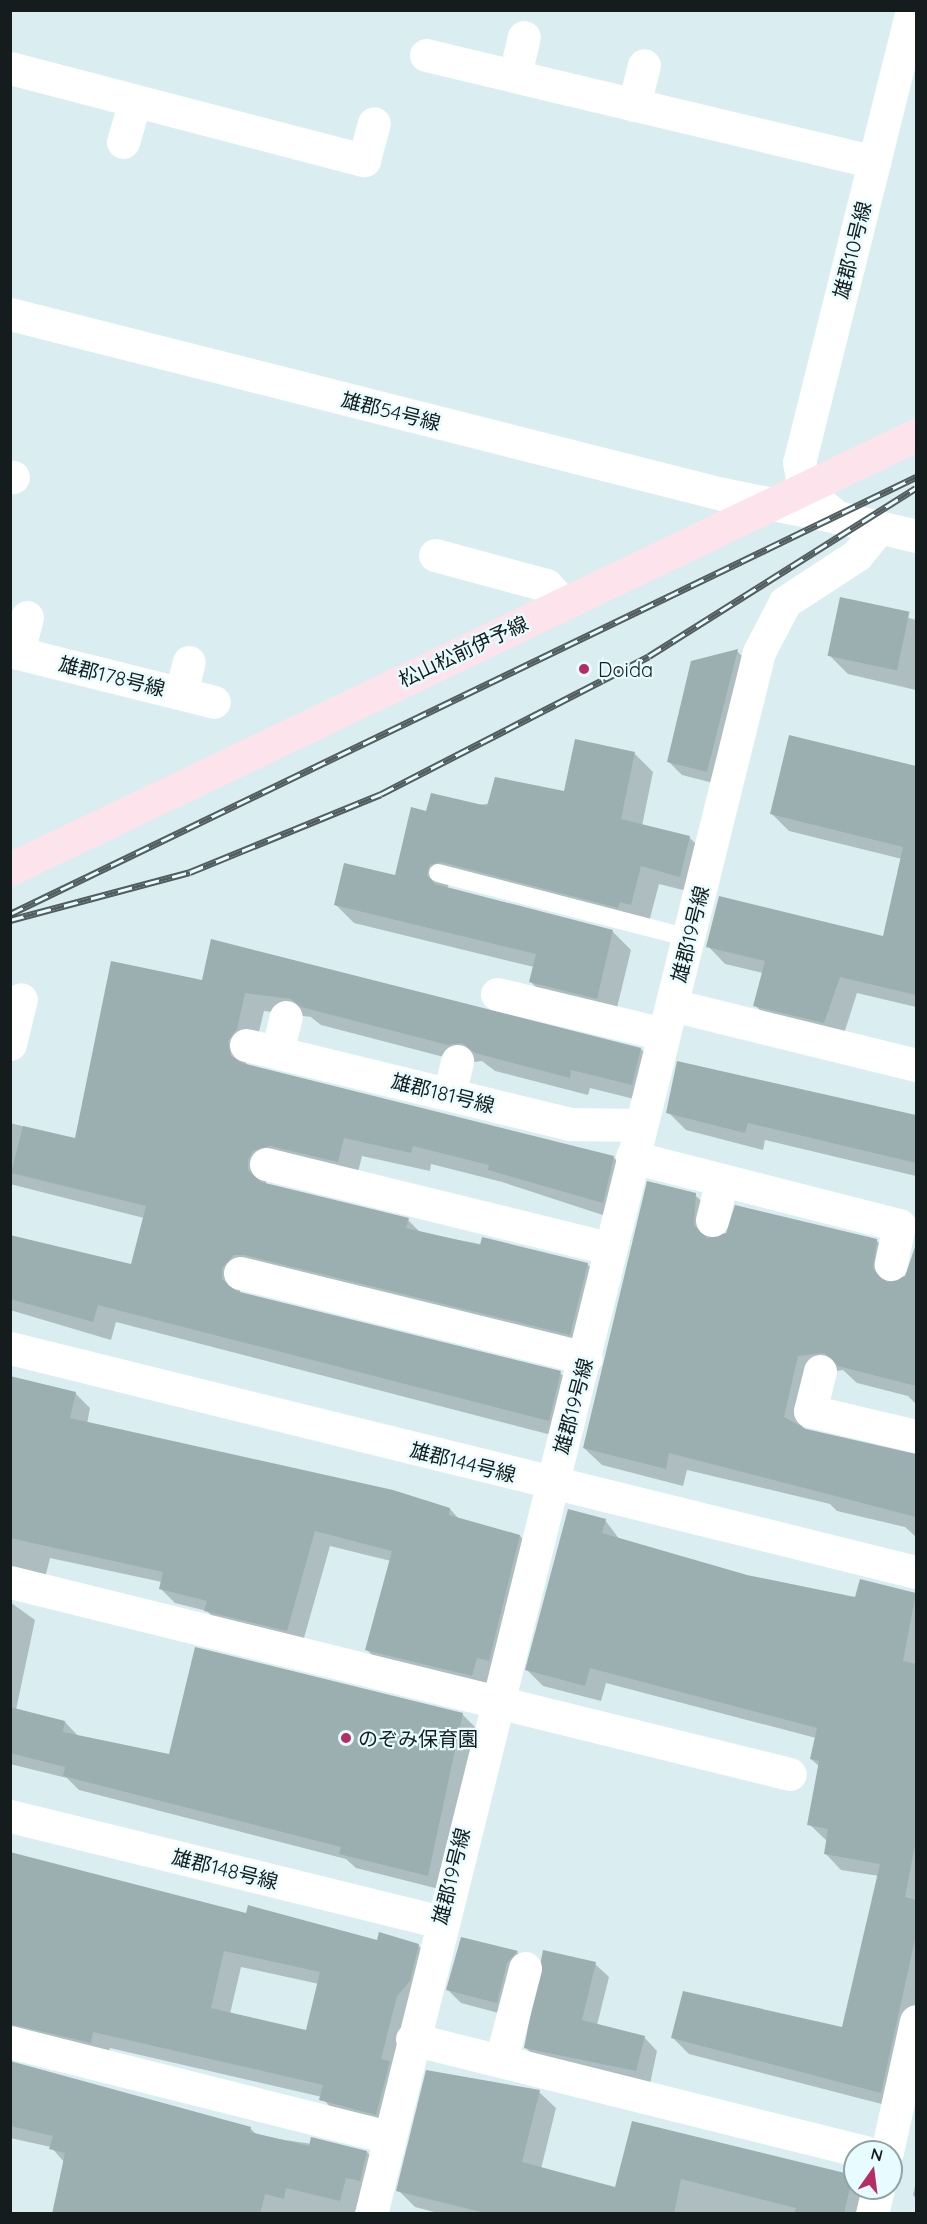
<!DOCTYPE html>
<meta charset="utf-8">
<style>
body{margin:0}
#map{position:relative;width:927px;height:2224px;overflow:hidden;background:#daeef1;font-family:Quicksand,"Noto Sans JP",sans-serif}
div>[style]{position:absolute}
[style*='--x']{left:calc(var(--x)*1px);top:calc(var(--y)*1px);width:calc(var(--w)*1px);rotate:calc(var(--a)*1deg)}
.shadow>*{inset:0;background:#0003}
.building>*{inset:0;background:#9bafb1;transform-origin:0 0}
.service>*{height:18px;margin:-9px;padding:0 9px;transform-origin:9px;border-radius:9px;background:#fff}
.minor>*{height:33px;margin:-16.5px;padding:0 16.5px;transform-origin:16.5px;border-radius:16.5px;background:#fff}
.secondary>*{height:33px;margin:-16.5px;padding:0 16.5px;transform-origin:16.5px;border-radius:16.5px;background:#fde3eb}
.rail>*{height:7px;margin-top:-3.5px;transform-origin:0;background:repeating-linear-gradient(90deg,#e7fcfe 0 14px,#525d5f 0 28px);box-sizing:border-box;border-block:2px solid #525d5f}
.dots>*{width:16px;height:16px;translate:-50% -50%;box-sizing:border-box;border:3px solid #e7fcfe;border-radius:50%}
span{translate:-50% -50%;white-space:nowrap;text-align:center;line-height:1.15;-webkit-text-stroke:4.5px #e7fcfe;paint-order:stroke}
.street-label{font-size:20px;color:#151c1d}
.poi-label{font-size:20px;color:#151c1d}
.left{translate:0 -50%;text-align:left}
.frame{position:absolute;inset:0;border:12px solid #151c1d;pointer-events:none}
.north{position:absolute;left:843px;top:2140px;width:60px;height:60px;box-sizing:border-box;background:#e7fcfe;border:2px solid #93a2a4;border-radius:50%;rotate:14deg;font-size:16px;font-weight:700;line-height:24px;text-align:center;color:#151c1d}
.north::after{content:'';display:block;margin:auto;width:21px;height:27px;background:#b62c68;clip-path:polygon(50% 0,100% 100%,50% 72%,0 100%)}
</style>
<div id="map">
<div class="shadow">
<i style="clip-path:polygon(841px 599px,916px 620px,916px 690px,848px 674px,829px 655px)"></i>
<i style="clip-path:polygon(737px 651px,750px 664px,721px 785px,682px 775px,668px 761px)"></i>
<i style="clip-path:polygon(790px 736px,916px 768px,916px 1007px,857px 993px,842px 1040px,772px 1023px,755px 1005px,763px 973px,725px 964px,708px 946px,884px 937px,902px 859px,789px 831px,771px 813px)"></i>
<i style="clip-path:polygon(576px 741px,635px 754px,653px 772px,642px 826px,690px 838px,708px 856px,699px 894px,659px 884px,649px 922px,449px 883px,447px 889px,612px 931px,631px 950px,615px 1016px,549px 1001px,531px 982px,534px 967px,354px 923px,335px 904px,396px 877px,427px 813px,565px 792px)"></i>
<i style="clip-path:polygon(203px 981px,641px 1049px,659px 1068px,650px 1103px,590px 1088px,588px 1095px,495px 1071px,482px 1061px,467px 1063px,321px 1025px,311px 1017px,264px 1011px,255px 1048px,245px 1060px,247px 1066px,613px 1157px,632px 1176px,621px 1221px,502px 1182px,431px 1164px,430px 1171px,362px 1156px,356px 1180px,266px 1179px,266px 1185px,408px 1220px,421px 1233px,587px 1264px,606px 1282px,588px 1352px,240px 1287px,240px 1294px,560px 1373px,579px 1391px,567px 1439px,116px 1322px,111px 1340px,10px 1310px,10px 1236px,132px 1265px,144px 1218px,10px 1184px,10px 1123px,77px 1140px)"></i>
<i style="clip-path:polygon(678px 1063px,916px 1118px,916px 1176px,765px 1140px,763px 1150px,686px 1130px,668px 1112px)"></i>
<i style="clip-path:polygon(695px 1195px,713px 1212px,711px 1238px,876px 1240px,894px 1258px,891px 1283px,907px 1277px,916px 1249px,916px 1404px,908px 1396px,857px 1383px,843px 1370px,816px 1374px,802px 1429px,916px 1456px,916px 1537px,905px 1527px,837px 1511px,830px 1504px,687px 1470px,683px 1486px,602px 1465px,584px 1448px)"></i>
<i style="clip-path:polygon(10px 1389px,75px 1393px,90px 1408px,87px 1424px,450px 1509px,460px 1520px,520px 1536px,535px 1551px,487px 1691px,382px 1665px,367px 1650px,391px 1561px,330px 1546px,302px 1645px,221px 1625px,207px 1611px,175px 1603px,160px 1588px,162px 1582px,50px 1558px,44px 1582px,10px 1588px)"></i>
<i style="clip-path:polygon(605px 1520px,620px 1540px,747px 1576px,856px 1599px,861px 1581px,916px 1595px,916px 2029px,897px 2108px,689px 2054px,673px 2038px,843px 2028px,879px 1876px,841px 1870px,825px 1853px,827px 1841px,809px 1824px,820px 1767px,811px 1759px,816px 1738px,606px 1683px,601px 1701px,543px 1686px,527px 1670px)"></i>
<i style="clip-path:polygon(10px 1602px,35px 1620px,16px 1710px,65px 1722px,79px 1737px,170px 1756px,462px 1714px,477px 1729px,443px 1890px,356px 1868px,346px 1859px,79px 1790px,67px 1778px,10px 1764px)"></i>
<i style="clip-path:polygon(evenodd,10px 1856px,247px 1915px,378px 1942px,418px 1945px,435px 1962px,393px 2130px,338px 2117px,322px 2097px,110px 2048px,107px 2059px,10px 2055px,10px 1856px,241px 1967px,319px 1984px,307px 2032px,230px 2014px,241px 1967px)"></i>
<i style="clip-path:polygon(462px 1938px,517px 1952px,530px 1965px,510px 2016px,461px 2003px,448px 1990px)"></i>
<i style="clip-path:polygon(595px 1964px,609px 1977px,597px 2025px,644px 2037px,657px 2051px,650px 2084px,539px 2061px,525px 2047px)"></i>
<i style="clip-path:polygon(10px 2063px,250px 2128px,258px 2136px,367px 2152px,383px 2169px,358px 2214px,53px 2214px,64px 2162px,51px 2147px,10px 2138px)"></i>
<i style="clip-path:polygon(539px 2092px,556px 2108px,541px 2169px,616px 2189px,633px 2123px,853px 2177px,855px 2188px,864px 2188px,864px 2214px,442px 2214px,415px 2207px,398px 2190px)"></i>
<i style="clip-path:polygon(916px 2181px,916px 2199px,913px 2195px)"></i>
</div>
<div class="building">
<i style="left:840px;top:597px;width:71px;height:60px;rotate:12deg"></i>
<i style="clip-path:polygon(738px 649px,707px 772px,667px 762px,691px 661px)"></i>
<i style="clip-path:polygon(789px 735px,916px 766px,916px 995px,840px 977px,824px 1023px,753px 1006px,765px 961px,706px 947px,719px 896px,883px 936px,903px 847px,770px 814px)"></i>
<i style="clip-path:polygon(575px 739px,635px 752px,621px 819px,690px 836px,680px 877px,641px 866px,631px 905px,620px 902px,618px 908px,441px 862px,430px 865px,427px 875px,435px 884px,613px 930px,597px 999px,529px 982px,536px 954px,334px 905px,344px 863px,395px 875px,411px 807px,426px 811px,431px 793px,487px 806px,495px 777px,564px 791px)"></i>
<i style="clip-path:polygon(211px 939px,641px 1048px,632px 1085px,571px 1070px,570px 1078px,475px 1053px,462px 1043px,448px 1045px,301px 1007px,291px 999px,245px 993px,237px 1029px,228px 1041px,231px 1056px,242px 1063px,614px 1156px,603px 1203px,488px 1170px,489px 1165px,413px 1146px,411px 1153px,344px 1138px,338px 1162px,270px 1146px,253px 1151px,248px 1160px,248px 1170px,261px 1182px,409px 1218px,406px 1228px,480px 1245px,482px 1237px,588px 1263px,570px 1335px,244px 1255px,234px 1255px,222px 1268px,222px 1279px,236px 1291px,561px 1371px,549px 1421px,98px 1305px,93px 1322px,10px 1299px,10px 1235px,131px 1264px,146px 1206px,11px 1173px,23px 1126px,75px 1138px,111px 961px,202px 980px)"></i>
<i style="clip-path:polygon(677px 1061px,916px 1115px,916px 1163px,748px 1123px,745px 1133px,666px 1113px)"></i>
<i style="clip-path:polygon(647px 1181px,696px 1193px,694px 1225px,707px 1238px,726px 1233px,735px 1205px,877px 1239px,873px 1269px,887px 1282px,905px 1276px,916px 1244px,916px 1386px,838px 1366px,824px 1353px,798px 1356px,784px 1417px,806px 1429px,916px 1454px,916px 1517px,669px 1453px,666px 1469px,583px 1448px)"></i>
<i style="clip-path:polygon(10px 1376px,76px 1392px,70px 1418px,393px 1490px,450px 1508px,449px 1515px,520px 1535px,489px 1661px,477px 1658px,472px 1676px,365px 1650px,392px 1551px,315px 1531px,287px 1631px,204px 1611px,207px 1601px,159px 1589px,163px 1572px,10px 1538px)"></i>
<i style="clip-path:polygon(568px 1509px,606px 1519px,602px 1533px,747px 1575px,855px 1597px,860px 1579px,916px 1593px,903px 1661px,916px 1664px,916px 1840px,905px 1897px,916px 1900px,916px 1935px,881px 2093px,671px 2038px,683px 1991px,842px 2027px,880px 1864px,824px 1854px,828px 1829px,807px 1825px,819px 1761px,810px 1759px,817px 1728px,590px 1668px,585px 1686px,525px 1670px)"></i>
<i style="clip-path:polygon(195px 1647px,463px 1713px,428px 1876px,339px 1854px,341px 1847px,63px 1776px,65px 1767px,10px 1753px,10px 1707px,65px 1721px,63px 1732px,169px 1754px)"></i>
<i style="clip-path:polygon(evenodd,10px 1852px,246px 1913px,248px 1905px,377px 1940px,379px 1932px,419px 1944px,410px 1981px,397px 1996px,381px 2059px,390px 2061px,376px 2115px,319px 2100px,323px 2085px,93px 2032px,91px 2043px,10px 2024px,10px 1852px,224px 1951px,320px 1972px,306px 2030px,211px 2008px,224px 1951px)"></i>
<i style="clip-path:polygon(461px 1937px,518px 1951px,507px 1963px,497px 2003px,446px 1990px)"></i>
<i style="clip-path:polygon(543px 1950px,596px 1962px,582px 2020px,645px 2036px,636px 2071px,524px 2048px)"></i>
<i style="clip-path:polygon(10px 2061px,251px 2127px,250px 2132px,309px 2146px,311px 2137px,367px 2151px,360px 2181px,346px 2178px,340px 2201px,286px 2188px,284px 2199px,265px 2194px,260px 2214px,52px 2214px,65px 2153px,49px 2149px,53px 2136px,10px 2126px)"></i>
<i style="clip-path:polygon(426px 2070px,540px 2090px,522px 2162px,615px 2187px,632px 2121px,853px 2175px,844px 2214px,794px 2214px,796px 2208px,681px 2179px,674px 2214px,489px 2214px,396px 2191px)"></i>
</div>
<div class="service">
<i style="--x:438;--y:873;--w:259;--a:14.5"></i>
</div>
<div class="minor">
<i style="--x:912;--y:10;--w:466;--a:104"></i>
<i style="--x:799;--y:462;--w:28;--a:80"></i>
<i style="--x:804;--y:490;--w:43;--a:39.3"></i>
<i style="--x:837;--y:517;--w:81;--a:13.5"></i>
<i style="--x:426;--y:55;--w:461;--a:13.4"></i>
<i style="--x:10;--y:68;--w:366;--a:14.6"></i>
<i style="--x:364;--y:160;--w:38;--a:-75"></i>
<i style="--x:515;--y:75;--w:39;--a:-77"></i>
<i style="--x:634;--y:105;--w:41;--a:-76"></i>
<i style="--x:123;--y:142;--w:43;--a:-73.7"></i>
<i style="--x:10;--y:314;--w:734;--a:14.19"></i>
<i style="--x:722;--y:494;--w:117;--a:11.3"></i>
<i style="--x:10;--y:477;--w:3;--a:0"></i>
<i style="--x:435;--y:555;--w:115;--a:15.1"></i>
<i style="--x:546;--y:585;--w:25;--a:47"></i>
<i style="--x:10;--y:651;--w:210;--a:14"></i>
<i style="--x:18;--y:653;--w:37;--a:-76"></i>
<i style="--x:181;--y:693;--w:32;--a:-76"></i>
<i style="--x:497;--y:994;--w:171;--a:13.5"></i>
<i style="--x:672;--y:1005;--w:251;--a:13.8"></i>
<i style="--x:10;--y:1044;--w:46;--a:-76.3"></i>
<i style="--x:246;--y:1045;--w:333;--a:13.7"></i>
<i style="--x:570;--y:1124;--w:70;--a:0.8"></i>
<i style="--x:277;--y:1052;--w:36;--a:-76"></i>
<i style="--x:449;--y:1094;--w:34;--a:-76"></i>
<i style="--x:632;--y:1157;--w:276;--a:14.3"></i>
<i style="--x:899;--y:1225;--w:40;--a:102"></i>
<i style="--x:266;--y:1164;--w:355;--a:13.8"></i>
<i style="--x:712;--y:1220;--w:41;--a:-76"></i>
<i style="--x:240;--y:1273;--w:356;--a:13.8"></i>
<i style="--x:10;--y:1348;--w:933;--a:13.89"></i>
<i style="--x:820;--y:1371;--w:41;--a:104"></i>
<i style="--x:810;--y:1411;--w:109;--a:13.3"></i>
<i style="--x:10;--y:1582;--w:803;--a:13.83"></i>
<i style="--x:10;--y:1816;--w:443;--a:13.8"></i>
<i style="--x:412;--y:2039;--w:467;--a:14"></i>
<i style="--x:10;--y:2042;--w:391;--a:14.1"></i>
<i style="--x:501;--y:2061;--w:96;--a:-75.5"></i>
<i style="--x:887;--y:2152;--w:134;--a:-77.5"></i>
<i style="--x:371;--y:2214;--w:1609;--a:-76.05"></i>
<i style="--x:759;--y:652;--w:56;--a:-62.5"></i>
<i style="--x:785;--y:602;--w:86;--a:-33.1"></i>
<i style="--x:857;--y:555;--w:36;--a:-51"></i>
<i style="--x:872;--y:2214;--w:27;--a:-77"></i>
</div>
<div class="secondary">
<i style="--x:10;--y:869;--w:1005;--a:-25.6"></i>
</div>
<div class="rail">
<i style="--x:10;--y:914;--w:1006;--a:-25.75"></i>
<i style="--x:10;--y:920;--w:186;--a:-14.9"></i>
<i style="--x:190;--y:872;--w:206;--a:-22.2"></i>
<i style="--x:381;--y:794;--w:301;--a:-27.2"></i>
<i style="--x:649;--y:656;--w:315;--a:-32.2"></i>
</div>
<div class="dots">
<i style="left:584px;top:669px;background:#b62c68"></i>
<i style="left:346px;top:1738px;background:#b62c68"></i>
</div>
<div class="street-label">
<span style="left:852px;top:250px;rotate:-76deg">雄郡10号線</span>
<span style="left:391px;top:411px;rotate:14deg">雄郡54号線</span>
<span style="left:463px;top:651px;rotate:-25deg">松山松前伊予線</span>
<span style="left:112px;top:676px;rotate:14deg">雄郡178号線</span>
<span style="left:690px;top:934px;rotate:-76deg">雄郡19号線</span>
<span style="left:443px;top:1093px;rotate:14deg">雄郡181号線</span>
<span style="left:573px;top:1406px;rotate:-75deg">雄郡19号線</span>
<span style="left:463px;top:1462px;rotate:14deg">雄郡144号線</span>
<span style="left:225px;top:1869px;rotate:14deg">雄郡148号線</span>
<span style="left:451px;top:1876px;rotate:-76deg">雄郡19号線</span>
</div>
<div class="poi-label">
<span class="left" style="left:598px;top:669px">Doida</span>
<span class="left" style="left:358px;top:1738px">のぞみ保育園</span>
</div>
<div class="frame"></div>
<div class="north">N</div>
</div>
